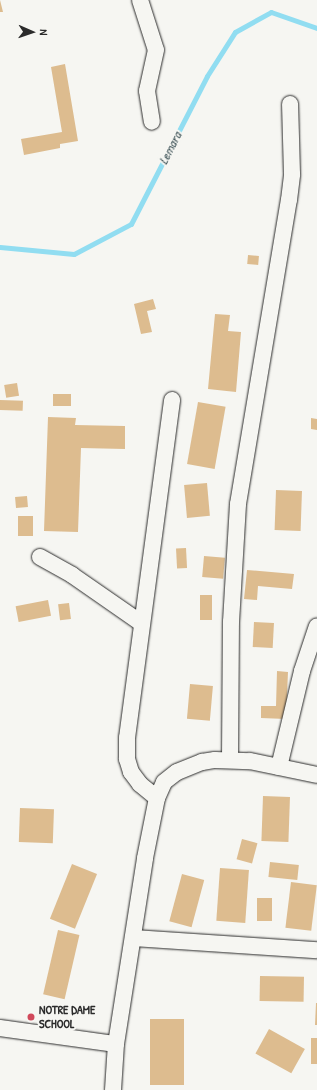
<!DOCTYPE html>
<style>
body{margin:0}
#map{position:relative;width:317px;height:1090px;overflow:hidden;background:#f6f6f2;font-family:"Patrick Hand",sans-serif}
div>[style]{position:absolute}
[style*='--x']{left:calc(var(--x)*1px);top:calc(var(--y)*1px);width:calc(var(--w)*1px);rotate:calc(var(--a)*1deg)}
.stream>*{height:5px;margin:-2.5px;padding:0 2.5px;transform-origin:2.5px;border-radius:2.5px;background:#91ddf1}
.building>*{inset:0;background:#ddbc8f;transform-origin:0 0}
.roads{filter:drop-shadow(0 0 1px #2b2b2b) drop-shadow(0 0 1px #2b2b2b)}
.minor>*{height:16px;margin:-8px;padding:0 8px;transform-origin:8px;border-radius:8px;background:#f6f6f2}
.dots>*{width:11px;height:11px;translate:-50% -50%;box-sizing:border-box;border:2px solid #f6f6f2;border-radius:50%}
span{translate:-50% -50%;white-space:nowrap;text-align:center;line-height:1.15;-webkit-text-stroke:4px #f6f6f2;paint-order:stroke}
.poi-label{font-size:12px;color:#2b2b2b;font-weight:700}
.left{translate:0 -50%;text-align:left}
.water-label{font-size:13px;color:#44585c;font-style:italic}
.north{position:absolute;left:12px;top:12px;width:40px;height:40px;-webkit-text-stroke:3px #f6f6f2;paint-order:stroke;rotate:92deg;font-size:11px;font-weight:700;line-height:16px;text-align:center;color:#2b2b2b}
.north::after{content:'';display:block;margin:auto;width:14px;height:18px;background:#2b2b2b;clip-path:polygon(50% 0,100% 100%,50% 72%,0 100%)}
</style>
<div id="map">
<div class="stream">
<i style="--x:0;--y:247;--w:74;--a:5.4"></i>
<i style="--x:74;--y:254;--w:64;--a:-27.8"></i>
<i style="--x:131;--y:224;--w:166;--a:-62.8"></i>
<i style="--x:207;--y:76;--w:52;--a:-57.5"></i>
<i style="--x:235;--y:32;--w:41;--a:-29.1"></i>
<i style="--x:271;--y:12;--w:49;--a:19.2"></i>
</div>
<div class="building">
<i style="clip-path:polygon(0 0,3px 12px,0 12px)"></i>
<i style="clip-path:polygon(65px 64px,78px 141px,60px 144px,60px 148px,24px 155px,21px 139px,62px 132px,51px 67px)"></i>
<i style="left:248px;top:255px;width:11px;height:9px;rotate:5deg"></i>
<i style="clip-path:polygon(153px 299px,156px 309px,147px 311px,152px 332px,141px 334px,134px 304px)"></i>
<i style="clip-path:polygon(215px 314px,230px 315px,228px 331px,241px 332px,236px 392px,208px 389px)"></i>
<i style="left:17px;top:383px;width:13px;height:13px;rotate:81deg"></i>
<i style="left:53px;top:394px;width:18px;height:12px"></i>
<i style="left:0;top:400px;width:23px;height:10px;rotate:2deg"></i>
<i style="left:198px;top:402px;width:28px;height:63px;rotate:10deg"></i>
<i style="clip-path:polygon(48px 417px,76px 418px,75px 425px,125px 426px,125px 449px,81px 448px,78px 532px,44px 531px)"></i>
<i style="clip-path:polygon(311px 418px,317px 419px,317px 430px,311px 429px)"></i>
<i style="left:207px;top:483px;width:33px;height:23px;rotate:85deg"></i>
<i style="left:276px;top:490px;width:26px;height:40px;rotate:2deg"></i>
<i style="left:27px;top:496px;width:11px;height:12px;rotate:85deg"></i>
<i style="left:18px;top:516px;width:15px;height:20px"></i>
<i style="left:186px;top:548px;width:20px;height:10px;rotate:87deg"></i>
<i style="left:204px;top:556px;width:21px;height:21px;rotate:5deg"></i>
<i style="clip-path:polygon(247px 570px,294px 574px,292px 589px,258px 586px,257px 600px,244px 599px)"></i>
<i style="left:200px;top:595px;width:12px;height:25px"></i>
<i style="left:48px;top:600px;width:16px;height:33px;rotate:79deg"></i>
<i style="left:69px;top:603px;width:16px;height:11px;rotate:83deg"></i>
<i style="left:254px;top:622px;width:20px;height:25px;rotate:3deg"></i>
<i style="clip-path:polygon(277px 671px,288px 672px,286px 719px,261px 718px,261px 706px,276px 706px)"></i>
<i style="left:190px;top:684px;width:23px;height:35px;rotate:5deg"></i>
<i style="left:263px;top:796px;width:27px;height:45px;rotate:2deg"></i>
<i style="left:20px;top:808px;width:34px;height:34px;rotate:2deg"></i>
<i style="left:242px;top:839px;width:16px;height:21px;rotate:15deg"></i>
<i style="left:270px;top:862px;width:29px;height:15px;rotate:6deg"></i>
<i style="left:72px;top:864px;width:27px;height:59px;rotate:22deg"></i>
<i style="left:220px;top:868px;width:29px;height:53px;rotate:4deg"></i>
<i style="left:182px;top:874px;width:23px;height:49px;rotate:15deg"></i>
<i style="left:291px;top:882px;width:26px;height:46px;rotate:7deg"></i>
<i style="left:257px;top:898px;width:15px;height:23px"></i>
<i style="left:58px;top:930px;width:22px;height:66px;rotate:13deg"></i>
<i style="left:260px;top:976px;width:44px;height:25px;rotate:1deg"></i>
<i style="clip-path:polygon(316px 1003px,317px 1003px,317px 1025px,315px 1025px)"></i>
<i style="left:150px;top:1019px;width:34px;height:66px"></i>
<i style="left:269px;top:1029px;width:41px;height:28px;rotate:29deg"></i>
<i style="left:311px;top:1038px;width:6px;height:26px"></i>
</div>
<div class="roads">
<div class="minor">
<i style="--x:140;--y:0;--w:52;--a:72.3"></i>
<i style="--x:156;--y:50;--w:42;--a:102.4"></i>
<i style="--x:147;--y:91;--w:31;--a:81"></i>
<i style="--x:40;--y:557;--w:37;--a:29"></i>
<i style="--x:72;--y:575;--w:84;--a:34.8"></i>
<i style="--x:230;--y:760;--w:138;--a:-89.6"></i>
<i style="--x:231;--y:622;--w:118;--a:-86.6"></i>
<i style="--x:238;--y:504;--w:308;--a:-80.5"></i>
<i style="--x:289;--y:200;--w:26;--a:-83"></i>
<i style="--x:292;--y:174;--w:70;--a:-91.6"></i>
<i style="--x:279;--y:767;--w:99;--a:-76.5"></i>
<i style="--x:302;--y:671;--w:47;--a:-71.6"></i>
<i style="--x:157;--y:798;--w:22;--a:-141"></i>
<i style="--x:140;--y:784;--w:15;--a:-127"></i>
<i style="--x:131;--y:772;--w:14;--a:-107"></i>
<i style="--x:127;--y:759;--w:21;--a:-90"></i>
<i style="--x:127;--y:738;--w:341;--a:-82.4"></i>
<i style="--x:134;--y:938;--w:183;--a:3.8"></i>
<i style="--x:0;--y:1028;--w:117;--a:7.9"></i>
<i style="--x:113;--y:1090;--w:46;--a:-86.3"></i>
<i style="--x:116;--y:1044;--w:188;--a:-81.1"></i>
<i style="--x:145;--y:858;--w:61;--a:-78.7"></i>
<i style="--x:157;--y:798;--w:17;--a:-66"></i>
<i style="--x:164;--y:782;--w:16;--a:-38"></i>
<i style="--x:177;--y:772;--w:27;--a:-22"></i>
<i style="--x:202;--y:762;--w:13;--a:-9"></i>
<i style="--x:215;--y:760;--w:35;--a:2"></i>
<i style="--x:250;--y:761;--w:68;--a:11.8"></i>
</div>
</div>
<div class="dots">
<i style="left:31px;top:1017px;background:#d1495b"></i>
</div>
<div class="poi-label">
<span class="left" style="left:39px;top:1017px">NOTRE DAME<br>SCHOOL</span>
</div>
<div class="water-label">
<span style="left:170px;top:148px;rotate:-63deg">Lemara</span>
</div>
<div class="north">N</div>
</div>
